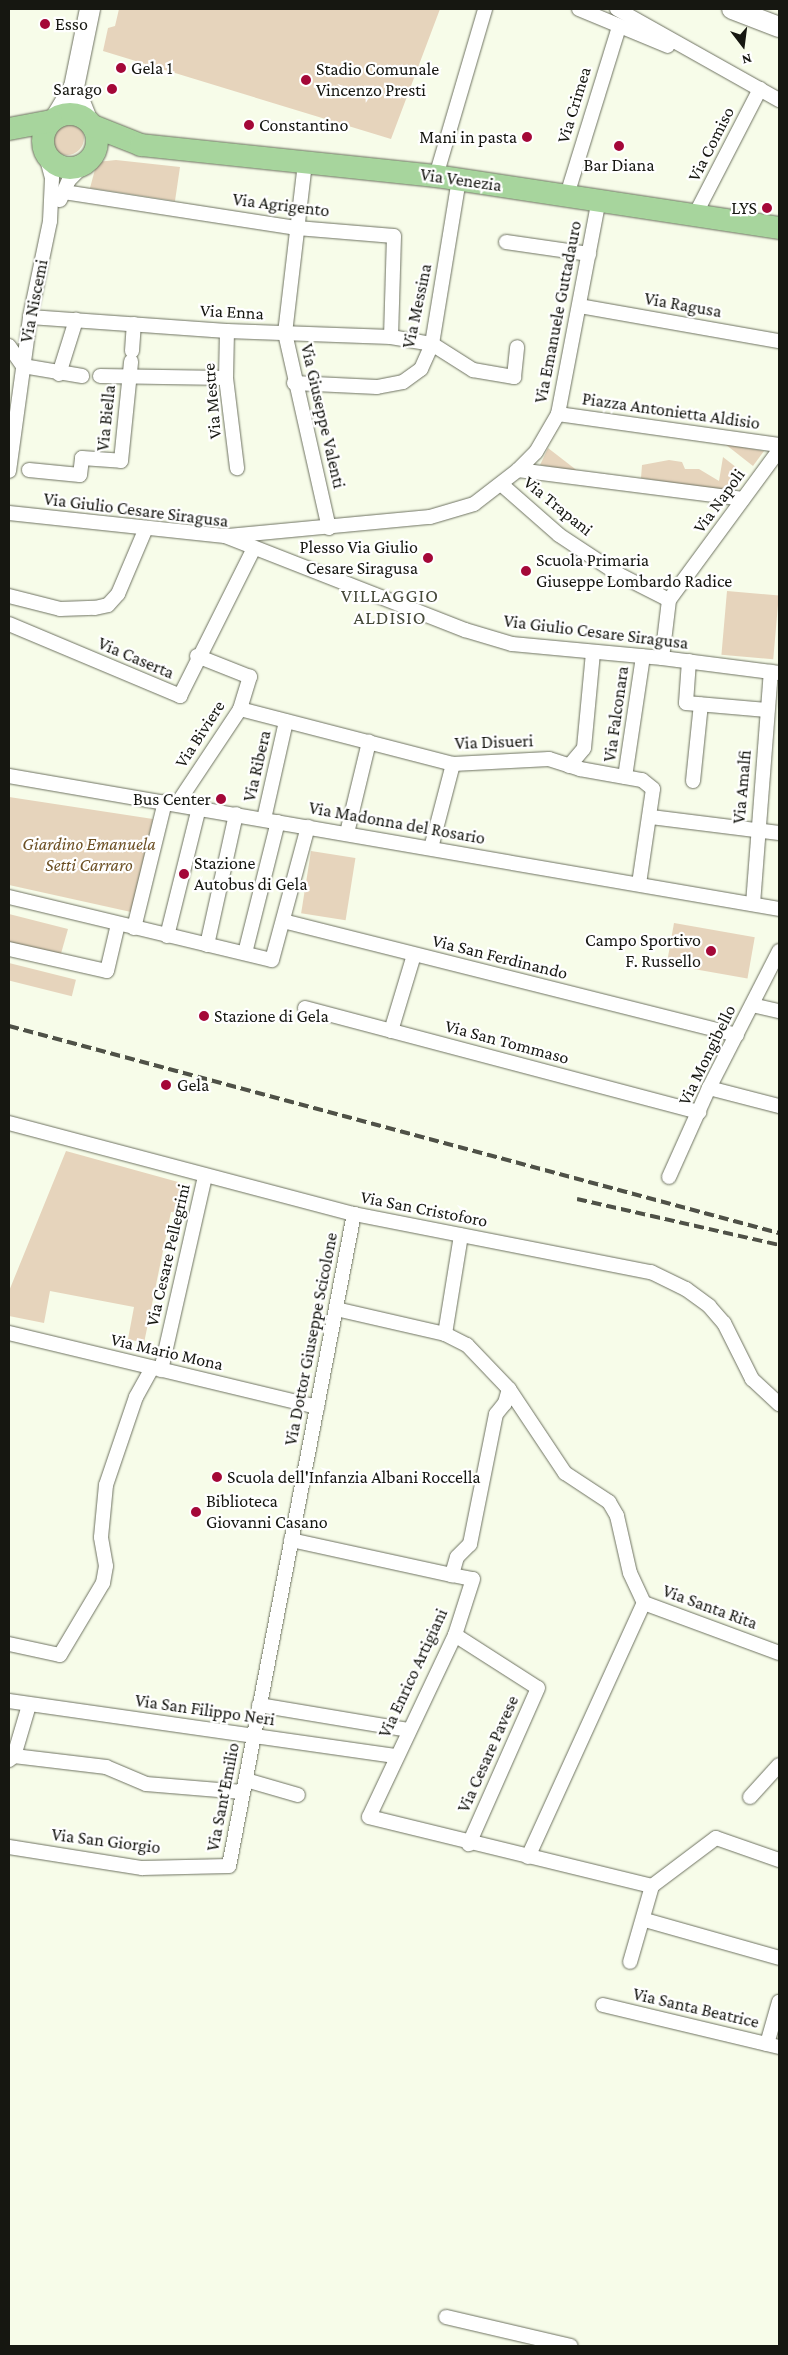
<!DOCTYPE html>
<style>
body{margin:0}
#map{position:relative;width:788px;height:2355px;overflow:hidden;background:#f7fce9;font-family:"Crimson Pro",serif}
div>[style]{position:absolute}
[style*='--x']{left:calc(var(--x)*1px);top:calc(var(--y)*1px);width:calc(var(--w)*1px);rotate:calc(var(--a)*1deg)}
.green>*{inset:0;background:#e6d4bc;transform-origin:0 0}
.round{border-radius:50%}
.roads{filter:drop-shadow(0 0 1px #6e7261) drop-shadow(0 0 1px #6e7261)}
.street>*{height:14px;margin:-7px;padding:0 7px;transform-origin:7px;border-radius:7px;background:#fff}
.secondary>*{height:20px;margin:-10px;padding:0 10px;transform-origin:10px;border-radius:10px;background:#fff}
.primary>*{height:22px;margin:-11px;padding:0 11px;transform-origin:11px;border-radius:11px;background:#a7d59d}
.primary>.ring{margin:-11px;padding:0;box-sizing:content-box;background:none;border:22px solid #a7d59d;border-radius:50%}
.rail>*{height:4px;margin-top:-2px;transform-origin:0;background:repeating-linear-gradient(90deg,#4f5147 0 10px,transparent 0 15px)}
.dots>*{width:14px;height:14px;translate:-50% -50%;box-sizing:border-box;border:2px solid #fff;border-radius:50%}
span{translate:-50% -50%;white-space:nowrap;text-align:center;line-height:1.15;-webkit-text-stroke:4.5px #fff;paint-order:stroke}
.poi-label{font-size:18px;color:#161711}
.left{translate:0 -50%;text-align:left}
.right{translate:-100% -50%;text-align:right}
.street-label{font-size:18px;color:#161711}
.park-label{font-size:18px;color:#6b4f23;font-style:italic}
.neighbourhood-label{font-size:19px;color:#464a3a;letter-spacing:1px}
.frame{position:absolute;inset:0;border:10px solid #161711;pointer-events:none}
.north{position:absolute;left:718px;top:20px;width:50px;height:50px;-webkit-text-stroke:4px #fff;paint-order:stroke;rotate:165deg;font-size:14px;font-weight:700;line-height:20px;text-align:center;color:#161711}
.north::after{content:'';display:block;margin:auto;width:18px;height:22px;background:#161711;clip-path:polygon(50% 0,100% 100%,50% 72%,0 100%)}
</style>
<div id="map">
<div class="green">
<i style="clip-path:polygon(119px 9px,440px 9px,391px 139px,103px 51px,108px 28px,115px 26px)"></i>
<i class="round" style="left:50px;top:121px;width:34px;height:34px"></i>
<i style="clip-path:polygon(116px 160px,180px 167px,175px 201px,90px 188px,97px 162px)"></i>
<i style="clip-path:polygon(725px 444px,764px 451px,753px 466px)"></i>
<i style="clip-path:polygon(548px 448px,579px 472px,540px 465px)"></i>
<i style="clip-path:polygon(723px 457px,746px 475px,732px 492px,641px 478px,642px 465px,669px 460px,682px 462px,685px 469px,699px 469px,719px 481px)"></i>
<i style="left:727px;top:591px;width:52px;height:64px;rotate:5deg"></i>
<i style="clip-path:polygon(9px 797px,153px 819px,131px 912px,9px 885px)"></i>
<i style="left:311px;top:851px;width:45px;height:63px;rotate:9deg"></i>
<i style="clip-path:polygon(9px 914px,68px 929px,60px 957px,9px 943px)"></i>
<i style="left:674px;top:923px;width:82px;height:42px;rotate:10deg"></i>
<i style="left:9px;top:963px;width:69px;height:17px;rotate:14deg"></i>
<i style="clip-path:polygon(66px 1151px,189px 1185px,183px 1213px,171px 1212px,144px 1343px,128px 1339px,134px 1307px,50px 1291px,44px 1323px,9px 1316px,9px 1291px)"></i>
</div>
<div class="roads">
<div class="street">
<i style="--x:579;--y:9;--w:96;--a:22.6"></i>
<i style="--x:617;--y:9;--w:186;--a:29.3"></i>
<i style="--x:305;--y:163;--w:171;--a:96.7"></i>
<i style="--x:285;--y:333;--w:200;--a:77.3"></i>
<i style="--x:436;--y:176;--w:174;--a:-73.6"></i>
<i style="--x:64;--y:192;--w:236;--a:8.8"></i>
<i style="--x:297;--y:228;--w:97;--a:4.7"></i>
<i style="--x:394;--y:236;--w:101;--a:91.7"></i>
<i style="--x:567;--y:195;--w:176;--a:-72.8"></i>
<i style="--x:60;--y:200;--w:22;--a:-66"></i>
<i style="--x:69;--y:180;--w:23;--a:-45"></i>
<i style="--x:695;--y:215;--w:142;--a:-62.7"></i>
<i style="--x:506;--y:242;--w:84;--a:8.2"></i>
<i style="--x:580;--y:306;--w:202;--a:10"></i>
<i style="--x:30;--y:317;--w:197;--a:4.1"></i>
<i style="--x:227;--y:331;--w:164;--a:2.1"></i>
<i style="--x:391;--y:337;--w:42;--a:9.7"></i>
<i style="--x:432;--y:344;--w:49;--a:32.4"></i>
<i style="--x:473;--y:370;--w:42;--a:9.7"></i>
<i style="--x:514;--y:377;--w:30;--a:-84"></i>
<i style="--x:227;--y:331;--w:47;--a:91.2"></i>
<i style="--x:226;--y:378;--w:91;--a:83"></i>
<i style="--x:9;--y:346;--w:24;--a:55"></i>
<i style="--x:23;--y:366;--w:60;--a:9.6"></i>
<i style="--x:132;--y:351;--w:27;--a:-86"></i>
<i style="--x:59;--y:374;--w:57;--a:-72.5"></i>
<i style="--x:100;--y:376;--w:126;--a:0.9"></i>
<i style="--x:294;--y:383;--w:83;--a:2.8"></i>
<i style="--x:377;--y:387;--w:26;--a:-11"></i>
<i style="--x:403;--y:382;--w:22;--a:-36"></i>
<i style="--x:421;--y:369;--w:27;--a:-66"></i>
<i style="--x:432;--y:344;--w:167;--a:-80.7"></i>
<i style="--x:558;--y:414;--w:223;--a:8"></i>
<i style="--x:29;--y:470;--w:51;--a:5.6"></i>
<i style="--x:80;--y:475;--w:17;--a:-83"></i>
<i style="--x:82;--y:458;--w:39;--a:4"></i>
<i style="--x:121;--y:461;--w:100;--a:-84.2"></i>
<i style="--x:518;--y:470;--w:227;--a:7.3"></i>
<i style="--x:9;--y:471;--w:155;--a:-82.2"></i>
<i style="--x:30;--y:317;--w:98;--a:-78.2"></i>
<i style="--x:50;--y:221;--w:43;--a:-87.3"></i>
<i style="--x:52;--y:178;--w:23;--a:-105"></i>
<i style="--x:501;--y:484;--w:77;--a:41.3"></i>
<i style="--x:559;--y:535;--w:71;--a:33.5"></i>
<i style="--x:618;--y:574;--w:57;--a:27"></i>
<i style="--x:9;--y:513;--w:217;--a:6.1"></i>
<i style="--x:225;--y:536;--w:258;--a:21.4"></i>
<i style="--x:465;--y:630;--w:49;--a:16.6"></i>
<i style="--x:512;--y:644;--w:151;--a:5.3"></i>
<i style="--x:662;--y:658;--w:118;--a:7.3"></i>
<i style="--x:228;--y:536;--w:203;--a:-5.4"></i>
<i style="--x:430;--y:517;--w:46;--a:-16.5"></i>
<i style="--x:474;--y:504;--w:56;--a:-37.7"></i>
<i style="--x:518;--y:470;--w:25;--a:-45"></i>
<i style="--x:536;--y:452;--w:44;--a:-59.9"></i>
<i style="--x:558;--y:414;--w:218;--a:-79.2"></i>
<i style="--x:9;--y:596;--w:53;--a:14.3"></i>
<i style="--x:60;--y:609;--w:35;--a:-2"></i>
<i style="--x:95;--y:608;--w:13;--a:-13"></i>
<i style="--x:108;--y:605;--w:15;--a:-48"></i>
<i style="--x:118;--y:594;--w:72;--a:-67"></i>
<i style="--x:9;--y:624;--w:186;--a:22.8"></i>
<i style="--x:180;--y:696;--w:165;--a:-63.4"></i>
<i style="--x:662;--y:658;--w:58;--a:-83.1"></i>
<i style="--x:669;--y:600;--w:186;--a:-53.7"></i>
<i style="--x:689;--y:661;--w:42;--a:94.1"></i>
<i style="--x:686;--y:703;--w:81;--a:4.9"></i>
<i style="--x:240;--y:709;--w:220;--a:14.5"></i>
<i style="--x:453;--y:764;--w:96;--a:-3"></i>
<i style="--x:549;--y:759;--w:33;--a:18"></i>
<i style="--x:580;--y:769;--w:63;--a:10.1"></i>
<i style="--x:642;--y:780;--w:14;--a:39"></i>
<i style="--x:653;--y:789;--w:96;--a:98.4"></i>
<i style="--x:569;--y:766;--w:23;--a:-50"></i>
<i style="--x:584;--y:748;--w:96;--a:-84.6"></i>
<i style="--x:9;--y:776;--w:781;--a:9.8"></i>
<i style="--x:625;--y:777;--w:122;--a:-81.5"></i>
<i style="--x:693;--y:781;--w:77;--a:-84.1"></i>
<i style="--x:177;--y:804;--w:114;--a:-56.4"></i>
<i style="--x:240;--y:709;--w:34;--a:-73"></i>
<i style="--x:250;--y:677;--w:57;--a:-158.4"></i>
<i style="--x:651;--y:817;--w:129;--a:7.1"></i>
<i style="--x:264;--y:819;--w:100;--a:-77.3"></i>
<i style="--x:347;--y:833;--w:94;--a:-76.4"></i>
<i style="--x:431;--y:848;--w:87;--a:-75.3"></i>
<i style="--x:9;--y:897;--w:270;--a:13.5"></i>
<i style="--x:272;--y:960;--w:138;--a:-74.9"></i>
<i style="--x:753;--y:904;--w:233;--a:-85.6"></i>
<i style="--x:283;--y:921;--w:468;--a:14.1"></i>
<i style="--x:134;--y:928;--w:130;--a:-76.2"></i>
<i style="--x:167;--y:936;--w:132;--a:-76"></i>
<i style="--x:207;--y:945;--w:134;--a:-77.5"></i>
<i style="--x:9;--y:949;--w:100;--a:12.7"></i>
<i style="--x:107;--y:971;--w:48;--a:-76.8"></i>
<i style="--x:245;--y:953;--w:135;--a:-75.9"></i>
<i style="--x:752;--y:1005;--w:28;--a:13"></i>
<i style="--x:305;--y:1008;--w:408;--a:14.8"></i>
<i style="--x:391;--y:1031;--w:79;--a:-73.2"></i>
<i style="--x:709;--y:1088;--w:72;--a:14.4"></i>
<i style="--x:9;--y:1123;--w:357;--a:14.8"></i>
<i style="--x:354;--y:1214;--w:303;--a:11.1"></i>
<i style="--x:651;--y:1272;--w:39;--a:26"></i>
<i style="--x:686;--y:1289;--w:29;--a:36"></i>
<i style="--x:709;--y:1306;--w:23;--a:49"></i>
<i style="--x:724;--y:1323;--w:63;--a:63.4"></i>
<i style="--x:752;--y:1379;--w:37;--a:43"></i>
<i style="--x:669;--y:1177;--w:98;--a:-65.8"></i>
<i style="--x:709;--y:1088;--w:154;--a:-62.9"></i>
<i style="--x:336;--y:1309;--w:112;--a:12.9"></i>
<i style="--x:445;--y:1334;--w:25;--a:27"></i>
<i style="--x:467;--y:1345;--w:61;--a:46.3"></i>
<i style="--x:509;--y:1389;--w:101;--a:56.3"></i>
<i style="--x:565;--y:1473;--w:53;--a:33.4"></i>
<i style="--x:609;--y:1502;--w:16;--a:60"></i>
<i style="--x:617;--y:1516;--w:58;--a:77.2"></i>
<i style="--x:630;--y:1573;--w:33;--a:65"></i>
<i style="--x:644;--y:1603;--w:144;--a:20.3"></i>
<i style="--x:9;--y:1333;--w:317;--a:13.5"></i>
<i style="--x:445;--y:1334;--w:100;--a:-80.8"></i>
<i style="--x:161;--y:1370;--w:198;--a:-77.2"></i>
<i style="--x:509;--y:1389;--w:15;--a:106"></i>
<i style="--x:505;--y:1403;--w:14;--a:129"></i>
<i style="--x:496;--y:1414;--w:133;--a:101.3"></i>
<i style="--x:470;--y:1544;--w:18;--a:135"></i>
<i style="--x:457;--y:1557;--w:19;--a:106"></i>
<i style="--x:452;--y:1575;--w:21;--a:11"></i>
<i style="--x:473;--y:1579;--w:59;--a:107.8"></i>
<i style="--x:455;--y:1635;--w:201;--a:115.3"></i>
<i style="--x:369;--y:1817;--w:291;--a:13.7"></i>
<i style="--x:652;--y:1886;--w:79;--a:106.1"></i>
<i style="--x:291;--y:1540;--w:165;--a:12.3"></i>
<i style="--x:455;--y:1635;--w:98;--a:32.6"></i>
<i style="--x:538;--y:1688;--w:171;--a:113.9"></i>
<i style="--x:9;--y:1644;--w:52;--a:12.2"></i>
<i style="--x:60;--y:1655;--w:84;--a:-59.2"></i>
<i style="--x:103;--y:1583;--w:17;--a:-80"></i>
<i style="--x:106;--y:1566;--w:29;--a:-100"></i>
<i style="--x:101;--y:1537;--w:52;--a:-84.5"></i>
<i style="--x:106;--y:1485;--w:93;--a:-71.2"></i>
<i style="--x:136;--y:1397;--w:33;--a:-61"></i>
<i style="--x:9;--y:1701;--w:390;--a:8.1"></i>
<i style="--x:259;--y:1705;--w:151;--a:9.5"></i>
<i style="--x:14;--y:1756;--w:93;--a:6.8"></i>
<i style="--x:106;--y:1767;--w:43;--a:23"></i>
<i style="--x:146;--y:1784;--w:97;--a:4.7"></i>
<i style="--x:9;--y:1760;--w:6;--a:-39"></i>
<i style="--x:14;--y:1756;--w:53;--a:-73.6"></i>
<i style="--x:246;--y:1780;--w:54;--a:16.1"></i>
<i style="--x:750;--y:1797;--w:43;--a:-47.8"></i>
<i style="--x:9;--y:1847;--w:135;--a:9"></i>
<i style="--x:142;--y:1868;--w:87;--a:-1.3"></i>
<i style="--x:229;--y:1866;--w:664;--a:-79.15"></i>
<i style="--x:528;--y:1857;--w:279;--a:-65.5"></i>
<i style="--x:652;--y:1886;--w:80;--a:-36.9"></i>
<i style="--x:716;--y:1838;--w:67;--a:19.2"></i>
<i style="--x:645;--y:1920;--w:139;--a:15.8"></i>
<i style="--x:603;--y:2005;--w:181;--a:13.4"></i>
<i style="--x:767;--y:2044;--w:44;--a:-74.1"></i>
<i style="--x:446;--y:2317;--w:128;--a:13.1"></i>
</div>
<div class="secondary">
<i style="--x:732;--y:9;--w:50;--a:21"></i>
<i style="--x:74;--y:87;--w:37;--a:68"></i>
<i style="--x:56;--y:117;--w:35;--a:-59"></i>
<i style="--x:74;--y:87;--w:80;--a:-78.4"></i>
</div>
<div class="primary">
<i class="ring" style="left:43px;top:114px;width:32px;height:32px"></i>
<i style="--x:93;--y:126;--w:52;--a:21.6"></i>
<i style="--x:141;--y:145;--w:297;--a:6"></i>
<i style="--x:436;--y:176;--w:347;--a:8.6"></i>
<i style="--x:9;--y:129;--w:43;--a:-10.8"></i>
</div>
</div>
<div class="rail">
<i style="--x:9;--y:1026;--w:797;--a:15.05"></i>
<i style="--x:577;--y:1199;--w:207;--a:12.8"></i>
</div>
<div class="dots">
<i style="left:45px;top:24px;background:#a40838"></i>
<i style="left:121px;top:68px;background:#a40838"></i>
<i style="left:306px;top:80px;background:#a40838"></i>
<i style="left:112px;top:89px;background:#a40838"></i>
<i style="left:249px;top:125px;background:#a40838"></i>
<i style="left:527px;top:137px;background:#a40838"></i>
<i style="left:619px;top:146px;background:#a40838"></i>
<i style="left:767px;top:208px;background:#a40838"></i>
<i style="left:428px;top:558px;background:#a40838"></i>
<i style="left:526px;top:571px;background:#a40838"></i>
<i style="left:221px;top:799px;background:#a40838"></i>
<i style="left:184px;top:874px;background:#a40838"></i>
<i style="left:711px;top:951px;background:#a40838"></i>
<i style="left:204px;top:1016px;background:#a40838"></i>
<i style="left:166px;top:1085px;background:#a40838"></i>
<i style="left:217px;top:1477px;background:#a40838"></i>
<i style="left:196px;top:1512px;background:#a40838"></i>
</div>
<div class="poi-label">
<span class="left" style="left:55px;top:24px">Esso</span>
<span class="left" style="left:131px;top:68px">Gela 1</span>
<span class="left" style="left:316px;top:80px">Stadio Comunale<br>Vincenzo Presti</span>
<span class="right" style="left:102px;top:89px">Sarago</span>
<span class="left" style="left:259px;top:125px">Constantino</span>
<span class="right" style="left:517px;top:137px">Mani in pasta</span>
<span style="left:619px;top:165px">Bar Diana</span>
<span class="right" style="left:757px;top:208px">LYS</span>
<span class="right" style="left:418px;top:558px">Plesso Via Giulio<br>Cesare Siragusa</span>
<span class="left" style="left:536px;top:571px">Scuola Primaria<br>Giuseppe Lombardo Radice</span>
<span class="right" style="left:211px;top:799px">Bus Center</span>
<span class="left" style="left:194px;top:874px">Stazione<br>Autobus di Gela</span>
<span class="right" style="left:701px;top:951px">Campo Sportivo<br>F. Russello</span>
<span class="left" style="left:214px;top:1016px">Stazione di Gela</span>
<span class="left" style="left:177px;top:1085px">Gela</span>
<span class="left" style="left:227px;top:1477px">Scuola dell'Infanzia Albani Roccella</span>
<span class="left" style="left:206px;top:1512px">Biblioteca<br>Giovanni Casano</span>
</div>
<div class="street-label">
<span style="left:574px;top:105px;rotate:-73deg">Via Crimea</span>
<span style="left:711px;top:144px;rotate:-63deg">Via Comiso</span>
<span style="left:461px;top:180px;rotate:8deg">Via Venezia</span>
<span style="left:281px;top:205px;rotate:7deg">Via Agrigento</span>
<span style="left:34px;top:301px;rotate:-79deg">Via Niscemi</span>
<span style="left:683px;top:305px;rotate:10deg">Via Ragusa</span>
<span style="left:417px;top:306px;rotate:-78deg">Via Messina</span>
<span style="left:232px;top:312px;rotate:3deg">Via Enna</span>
<span style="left:558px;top:312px;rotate:-79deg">Via Emanuele Guttadauro</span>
<span style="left:212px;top:401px;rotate:-95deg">Via Mestre</span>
<span style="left:671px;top:411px;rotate:8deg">Piazza Antonietta Aldisio</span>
<span style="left:323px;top:416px;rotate:77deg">Via Giuseppe Valenti</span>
<span style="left:106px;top:418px;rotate:-84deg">Via Biella</span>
<span style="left:719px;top:501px;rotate:-54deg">Via Napoli</span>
<span style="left:558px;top:506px;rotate:39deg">Via Trapani</span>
<span style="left:136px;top:510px;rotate:7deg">Via Giulio Cesare Siragusa</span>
<span style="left:596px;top:632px;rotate:7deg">Via Giulio Cesare Siragusa</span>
<span style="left:136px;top:658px;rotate:23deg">Via Caserta</span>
<span style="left:616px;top:714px;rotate:-82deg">Via Falconara</span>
<span style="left:200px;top:734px;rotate:-57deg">Via Biviere</span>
<span style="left:494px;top:742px;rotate:-2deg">Via Disueri</span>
<span style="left:257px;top:766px;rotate:-77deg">Via Ribera</span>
<span style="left:742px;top:787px;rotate:-85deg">Via Amalfi</span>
<span style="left:397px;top:823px;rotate:10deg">Via Madonna del Rosario</span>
<span style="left:500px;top:957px;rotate:14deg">Via San Ferdinando</span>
<span style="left:507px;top:1042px;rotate:15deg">Via San Tommaso</span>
<span style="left:707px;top:1055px;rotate:-64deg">Via Mongibello</span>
<span style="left:424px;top:1209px;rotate:11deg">Via San Cristoforo</span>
<span style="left:168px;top:1255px;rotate:-77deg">Via Cesare Pellegrini</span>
<span style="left:311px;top:1339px;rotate:-79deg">Via Dottor Giuseppe Scicolone</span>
<span style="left:167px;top:1352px;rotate:13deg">Via Mario Mona</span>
<span style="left:710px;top:1607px;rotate:20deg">Via Santa Rita</span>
<span style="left:413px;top:1673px;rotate:-65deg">Via Enrico Artigiani</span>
<span style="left:205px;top:1710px;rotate:8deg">Via San Filippo Neri</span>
<span style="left:488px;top:1754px;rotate:-66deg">Via Cesare Pavese</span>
<span style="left:223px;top:1797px;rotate:-79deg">Via Sant'Emilio</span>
<span style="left:106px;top:1841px;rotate:7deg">Via San Giorgio</span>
<span style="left:696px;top:2008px;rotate:13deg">Via Santa Beatrice</span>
</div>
<div class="park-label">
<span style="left:89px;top:855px">Giardino Emanuela<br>Setti Carraro</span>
</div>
<div class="neighbourhood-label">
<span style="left:390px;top:607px">VILLAGGIO<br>ALDISIO</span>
</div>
<div class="frame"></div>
<div class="north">N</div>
</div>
